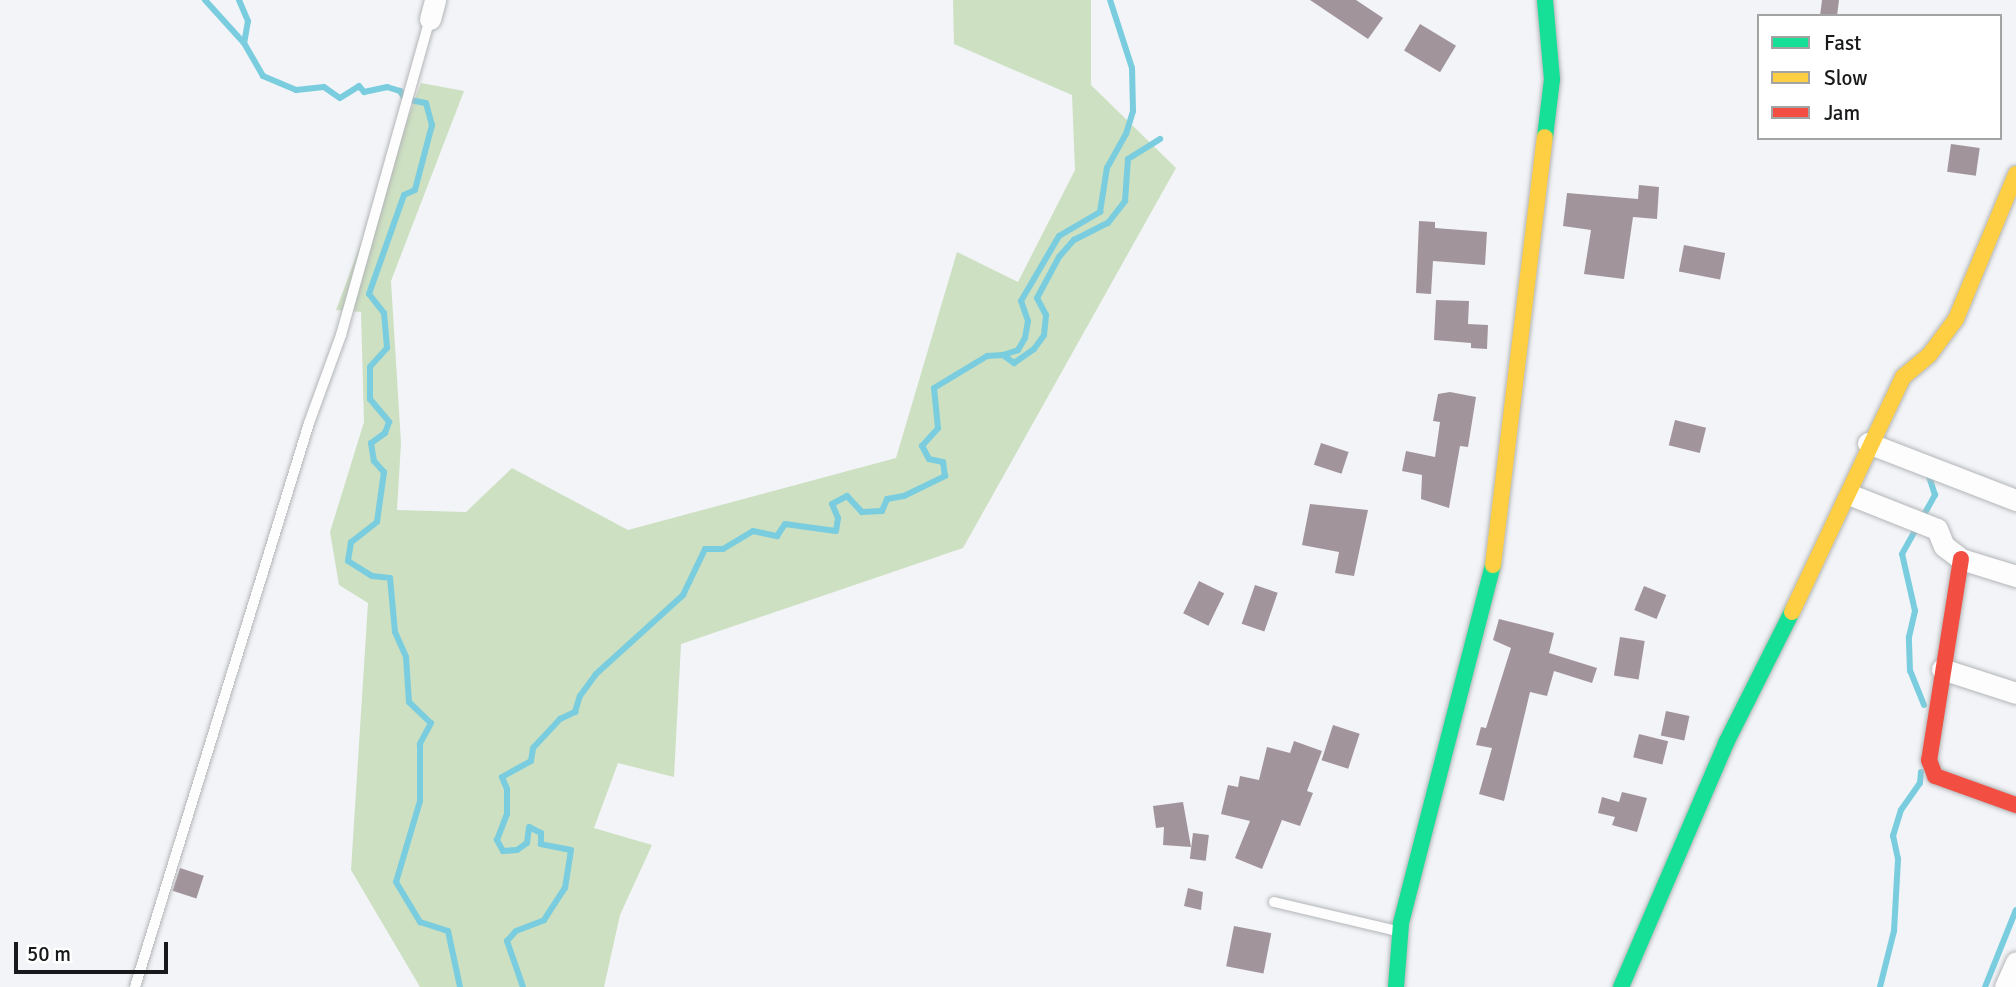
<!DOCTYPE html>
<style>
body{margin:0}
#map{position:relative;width:2016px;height:987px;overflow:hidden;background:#f2f4f7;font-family:Signika,sans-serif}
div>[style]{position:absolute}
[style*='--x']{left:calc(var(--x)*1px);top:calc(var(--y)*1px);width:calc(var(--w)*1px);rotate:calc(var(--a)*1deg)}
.green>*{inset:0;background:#cde0c2}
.stream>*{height:6px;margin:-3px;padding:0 3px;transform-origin:3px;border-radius:3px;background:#7acdde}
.building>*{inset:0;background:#a2949b;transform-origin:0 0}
.roads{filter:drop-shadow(0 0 2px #b3b5b7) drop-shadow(0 0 2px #b3b5b7)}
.lane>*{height:10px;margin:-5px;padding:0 5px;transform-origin:5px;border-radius:5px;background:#fdfdfe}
.street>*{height:21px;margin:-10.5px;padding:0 10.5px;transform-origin:10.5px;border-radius:10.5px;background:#fdfdfe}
.fast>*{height:16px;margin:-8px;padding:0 8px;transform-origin:8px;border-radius:8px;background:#16e098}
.slow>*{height:16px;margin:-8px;padding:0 8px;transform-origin:8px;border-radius:8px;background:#ffcf43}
.jam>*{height:16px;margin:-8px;padding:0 8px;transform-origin:8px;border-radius:8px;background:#f24e42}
span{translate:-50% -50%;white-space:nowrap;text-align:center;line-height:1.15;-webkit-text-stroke:7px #fff;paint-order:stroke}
.legend{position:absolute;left:1757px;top:14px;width:245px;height:126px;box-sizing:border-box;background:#fff;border:2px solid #a3a3a3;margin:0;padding:9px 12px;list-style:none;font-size:21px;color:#18191a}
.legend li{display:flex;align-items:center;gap:14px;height:35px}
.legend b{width:35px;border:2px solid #a3a3a3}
.scale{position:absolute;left:14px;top:942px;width:154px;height:32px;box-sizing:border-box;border:4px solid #18191a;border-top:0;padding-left:9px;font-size:21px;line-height:24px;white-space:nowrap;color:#18191a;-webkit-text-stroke:5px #fff;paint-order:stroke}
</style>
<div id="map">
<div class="green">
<i style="clip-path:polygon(953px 0,1091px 0,1091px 85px,1176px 168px,963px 548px,681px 644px,674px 777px,618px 763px,594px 828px,652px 845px,620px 915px,604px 987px,420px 987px,351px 870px,368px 603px,339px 585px,330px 532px,364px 422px,361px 312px,336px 310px,421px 83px,464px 91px,391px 281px,401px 443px,397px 510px,466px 512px,512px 468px,628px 530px,896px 458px,957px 252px,1018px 282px,1075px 170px,1072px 95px,954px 44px)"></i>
</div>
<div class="stream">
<i style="--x:205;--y:0;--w:58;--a:47.8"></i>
<i style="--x:239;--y:0;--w:23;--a:67"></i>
<i style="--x:248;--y:21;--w:22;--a:100"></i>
<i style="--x:244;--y:43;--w:38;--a:60"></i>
<i style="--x:263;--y:76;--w:36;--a:23"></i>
<i style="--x:296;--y:90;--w:28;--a:-6"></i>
<i style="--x:324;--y:87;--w:19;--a:35"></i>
<i style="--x:340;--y:98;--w:22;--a:-32"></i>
<i style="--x:359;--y:86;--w:8;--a:50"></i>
<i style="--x:364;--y:92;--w:24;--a:-12"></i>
<i style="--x:387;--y:87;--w:14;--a:17"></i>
<i style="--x:400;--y:91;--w:9;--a:58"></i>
<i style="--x:405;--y:99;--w:21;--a:11"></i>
<i style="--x:426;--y:103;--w:23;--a:75"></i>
<i style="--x:432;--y:125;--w:67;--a:104.7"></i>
<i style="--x:415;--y:190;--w:12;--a:156"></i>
<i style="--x:404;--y:195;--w:105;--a:109.5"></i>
<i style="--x:369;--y:294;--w:24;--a:52"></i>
<i style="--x:384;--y:313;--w:35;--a:85"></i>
<i style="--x:387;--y:348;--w:25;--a:132"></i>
<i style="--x:370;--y:367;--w:32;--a:90"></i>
<i style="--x:370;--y:399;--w:30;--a:50"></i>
<i style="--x:389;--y:422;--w:12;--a:110"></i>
<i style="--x:385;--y:433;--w:17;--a:144"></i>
<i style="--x:371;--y:443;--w:18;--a:81"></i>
<i style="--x:374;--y:461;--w:15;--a:48"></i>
<i style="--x:384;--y:472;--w:50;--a:98"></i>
<i style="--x:377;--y:522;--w:33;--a:142"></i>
<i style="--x:351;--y:542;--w:19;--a:99"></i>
<i style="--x:348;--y:561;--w:28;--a:32"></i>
<i style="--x:372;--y:576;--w:18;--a:6"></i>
<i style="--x:390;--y:578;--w:54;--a:84.7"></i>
<i style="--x:395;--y:632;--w:27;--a:66"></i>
<i style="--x:406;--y:657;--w:45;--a:86.2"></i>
<i style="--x:409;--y:702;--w:30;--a:44"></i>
<i style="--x:431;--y:723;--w:24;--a:118"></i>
<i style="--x:420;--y:744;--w:57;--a:90"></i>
<i style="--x:420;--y:801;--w:84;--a:106.5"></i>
<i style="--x:396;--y:882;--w:47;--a:59"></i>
<i style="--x:420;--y:922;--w:29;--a:18"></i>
<i style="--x:448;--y:931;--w:57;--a:77.9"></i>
<i style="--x:1003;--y:355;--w:16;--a:-18"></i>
<i style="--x:1018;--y:350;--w:14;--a:-60"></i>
<i style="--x:1025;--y:338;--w:17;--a:-80"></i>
<i style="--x:1028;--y:321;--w:21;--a:-109"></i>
<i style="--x:1021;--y:301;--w:75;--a:-59.7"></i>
<i style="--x:1059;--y:236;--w:48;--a:-30.3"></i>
<i style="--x:1100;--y:212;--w:45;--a:-81"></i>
<i style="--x:1107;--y:168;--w:39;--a:-61"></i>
<i style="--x:1126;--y:134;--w:24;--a:-73"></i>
<i style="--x:1133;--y:111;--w:43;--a:-91.3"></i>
<i style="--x:1132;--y:68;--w:71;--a:-107.9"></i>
<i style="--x:1924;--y:705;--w:37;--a:-112"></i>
<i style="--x:1910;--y:671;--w:34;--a:-92"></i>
<i style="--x:1909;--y:637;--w:27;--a:-77"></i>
<i style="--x:1915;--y:611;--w:58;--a:-102.8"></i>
<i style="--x:1902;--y:554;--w:68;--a:-60.8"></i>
<i style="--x:1935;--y:495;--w:22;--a:-108"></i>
<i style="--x:523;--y:987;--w:49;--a:-109.2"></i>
<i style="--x:507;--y:941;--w:13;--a:-48"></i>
<i style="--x:516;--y:931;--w:30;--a:-21"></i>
<i style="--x:544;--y:920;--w:38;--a:-57"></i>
<i style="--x:565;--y:888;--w:38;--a:-81"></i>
<i style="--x:571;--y:850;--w:31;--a:-169"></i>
<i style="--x:541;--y:844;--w:11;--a:-90"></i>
<i style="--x:541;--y:833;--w:13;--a:-153"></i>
<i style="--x:529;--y:827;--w:16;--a:97"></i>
<i style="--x:527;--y:843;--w:12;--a:145"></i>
<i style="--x:517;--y:850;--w:14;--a:176"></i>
<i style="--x:503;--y:851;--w:13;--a:-119"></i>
<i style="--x:497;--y:840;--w:28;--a:-69"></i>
<i style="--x:507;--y:814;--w:25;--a:-90"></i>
<i style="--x:507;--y:789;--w:13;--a:-113"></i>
<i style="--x:502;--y:777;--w:33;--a:-29"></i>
<i style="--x:531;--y:761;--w:13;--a:-81"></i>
<i style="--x:533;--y:748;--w:40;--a:-47"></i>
<i style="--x:560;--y:719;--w:17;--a:-25"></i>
<i style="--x:575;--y:712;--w:17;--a:-73"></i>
<i style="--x:580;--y:696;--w:27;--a:-54"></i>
<i style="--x:596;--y:674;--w:118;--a:-42.2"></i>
<i style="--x:683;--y:595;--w:51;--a:-64.4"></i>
<i style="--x:705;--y:549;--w:18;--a:0"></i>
<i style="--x:723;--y:549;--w:35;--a:-31"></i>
<i style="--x:753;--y:531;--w:25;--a:12"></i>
<i style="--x:777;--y:536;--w:14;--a:-56"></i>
<i style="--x:785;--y:524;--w:51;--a:7.8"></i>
<i style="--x:836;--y:531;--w:13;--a:-81"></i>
<i style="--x:838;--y:518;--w:15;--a:-113"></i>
<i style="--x:832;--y:504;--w:17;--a:-28"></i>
<i style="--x:847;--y:496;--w:22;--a:47"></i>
<i style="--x:862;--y:512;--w:20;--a:-3"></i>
<i style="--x:882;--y:511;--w:13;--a:-67"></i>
<i style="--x:887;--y:499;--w:17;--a:-10"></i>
<i style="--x:904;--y:496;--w:46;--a:-26"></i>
<i style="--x:945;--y:476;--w:14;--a:-98"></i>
<i style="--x:943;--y:462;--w:14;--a:-168"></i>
<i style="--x:929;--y:459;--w:15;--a:-118"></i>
<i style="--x:922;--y:446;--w:24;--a:-48"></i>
<i style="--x:938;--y:428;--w:40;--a:-95.7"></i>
<i style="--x:934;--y:388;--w:62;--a:-31.1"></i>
<i style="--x:987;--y:356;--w:16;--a:-4"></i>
<i style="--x:1003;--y:355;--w:14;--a:36"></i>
<i style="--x:1014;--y:363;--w:24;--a:-35"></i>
<i style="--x:1034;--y:349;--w:17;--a:-54"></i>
<i style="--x:1044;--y:335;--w:20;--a:-84"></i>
<i style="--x:1046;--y:315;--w:19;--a:-118"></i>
<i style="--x:1037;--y:298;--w:47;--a:-61.8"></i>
<i style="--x:1059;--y:257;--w:23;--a:-49"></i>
<i style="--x:1074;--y:240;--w:38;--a:-27"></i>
<i style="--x:1108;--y:223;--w:28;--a:-52"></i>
<i style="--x:1125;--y:201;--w:42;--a:-85.9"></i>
<i style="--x:1128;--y:159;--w:38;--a:-32"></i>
<i style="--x:1880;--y:987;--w:58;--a:-76"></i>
<i style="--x:1894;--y:931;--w:72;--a:-86.8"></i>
<i style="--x:1898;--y:859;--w:24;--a:-102"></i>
<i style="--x:1893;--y:836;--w:27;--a:-73"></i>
<i style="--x:1901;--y:810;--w:33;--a:-55"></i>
<i style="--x:1920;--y:783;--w:11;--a:-85"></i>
<i style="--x:1985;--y:987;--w:83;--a:-68.1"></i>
</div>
<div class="building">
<i style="clip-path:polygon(1310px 0,1356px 0,1383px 18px,1368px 39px)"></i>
<i style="clip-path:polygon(1822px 0,1839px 0,1837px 16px,1820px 16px)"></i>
<i style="left:1420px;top:24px;width:42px;height:31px;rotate:31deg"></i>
<i style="left:1951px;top:144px;width:29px;height:28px;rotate:8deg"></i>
<i style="clip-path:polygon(1639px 185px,1659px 187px,1657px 219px,1633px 217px,1624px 279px,1584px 274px,1591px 230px,1563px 226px,1567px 193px,1638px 199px)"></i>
<i style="clip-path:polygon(1419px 221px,1435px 222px,1435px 228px,1487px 232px,1485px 265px,1433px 261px,1431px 294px,1416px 293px)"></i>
<i style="left:1684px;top:245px;width:42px;height:27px;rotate:11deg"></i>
<i style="clip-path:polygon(1436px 300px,1469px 301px,1468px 324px,1488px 325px,1487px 349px,1471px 348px,1471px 343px,1434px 340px)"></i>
<i style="clip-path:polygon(1450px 392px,1476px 397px,1468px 447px,1460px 446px,1449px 508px,1421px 499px,1422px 475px,1402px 471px,1406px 451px,1435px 457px,1440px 422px,1433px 421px,1438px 394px)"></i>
<i style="left:1675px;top:420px;width:32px;height:26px;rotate:14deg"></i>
<i style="left:1321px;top:443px;width:29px;height:23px;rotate:18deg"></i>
<i style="clip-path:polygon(1310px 504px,1368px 510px,1354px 576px,1335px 573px,1339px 552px,1302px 545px)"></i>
<i style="left:1199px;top:581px;width:28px;height:36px;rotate:26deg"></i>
<i style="left:1255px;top:585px;width:24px;height:41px;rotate:19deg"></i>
<i style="left:1644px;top:586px;width:24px;height:26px;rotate:22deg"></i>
<i style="clip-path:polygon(1499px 619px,1554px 633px,1549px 653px,1597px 668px,1592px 683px,1554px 671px,1547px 696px,1530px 692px,1504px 801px,1479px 794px,1492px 748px,1476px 745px,1481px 727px,1486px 728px,1511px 648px,1493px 640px)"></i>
<i style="left:1620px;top:637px;width:25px;height:39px;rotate:9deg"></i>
<i style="left:1666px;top:711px;width:24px;height:25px;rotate:12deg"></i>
<i style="left:1333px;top:725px;width:28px;height:37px;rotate:18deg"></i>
<i style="left:1639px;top:734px;width:30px;height:24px;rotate:14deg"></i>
<i style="clip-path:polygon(1294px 741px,1322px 751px,1307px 791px,1313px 793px,1300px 826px,1282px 820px,1262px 869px,1235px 858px,1250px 821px,1221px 814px,1228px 785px,1238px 787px,1240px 776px,1259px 780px,1267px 747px,1290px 753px)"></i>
<i style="clip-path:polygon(1622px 792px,1647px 798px,1637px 832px,1612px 825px,1615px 817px,1598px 813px,1602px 797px,1619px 802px)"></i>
<i style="clip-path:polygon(1183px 802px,1191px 847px,1163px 845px,1164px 827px,1156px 828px,1153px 806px)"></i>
<i style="left:1193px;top:833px;width:16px;height:26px;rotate:7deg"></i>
<i style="left:180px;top:868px;width:25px;height:24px;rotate:18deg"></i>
<i style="clip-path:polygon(1188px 888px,1203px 892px,1201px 910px,1184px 906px)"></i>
<i style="left:1234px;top:926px;width:38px;height:41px;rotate:11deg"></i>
</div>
<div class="roads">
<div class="lane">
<i style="--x:1274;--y:902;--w:126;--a:13.3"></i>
<i style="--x:135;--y:987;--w:590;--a:-72.85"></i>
<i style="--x:309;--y:423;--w:94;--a:-70"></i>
<i style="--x:341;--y:335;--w:328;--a:-74.3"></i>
</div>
<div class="street">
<i style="--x:430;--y:19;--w:20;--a:-75"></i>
<i style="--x:1868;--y:443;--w:159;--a:21.1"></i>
<i style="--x:1851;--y:495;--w:92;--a:21.6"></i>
<i style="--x:1937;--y:529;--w:18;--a:68"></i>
<i style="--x:1944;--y:546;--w:21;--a:37"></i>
<i style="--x:1961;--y:559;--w:58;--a:17.2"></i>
<i style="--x:1942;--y:669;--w:78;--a:18"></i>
<i style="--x:2005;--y:987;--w:27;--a:-66"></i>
</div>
<div class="fast">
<i style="--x:1545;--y:137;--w:58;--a:-83.1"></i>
<i style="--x:1552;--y:79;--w:79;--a:-95.1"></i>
<i style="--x:1396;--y:987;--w:64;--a:-85.5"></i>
<i style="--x:1401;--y:923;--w:370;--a:-75.6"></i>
<i style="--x:1621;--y:987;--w:266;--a:-66.7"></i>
<i style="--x:1726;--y:743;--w:147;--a:-63.3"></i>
</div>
<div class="slow">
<i style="--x:1493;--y:565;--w:431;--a:-83.1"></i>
<i style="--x:1792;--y:612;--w:260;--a:-64.7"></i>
<i style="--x:1903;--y:377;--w:35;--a:-40"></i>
<i style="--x:1930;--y:354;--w:44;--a:-53.4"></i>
<i style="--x:1956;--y:319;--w:157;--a:-67.5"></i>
</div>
<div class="jam">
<i style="--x:1961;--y:559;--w:204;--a:99"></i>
<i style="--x:1929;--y:760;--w:17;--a:69"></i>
<i style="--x:1935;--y:776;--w:86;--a:19.7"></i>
</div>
</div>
<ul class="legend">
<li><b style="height:9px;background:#16e098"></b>Fast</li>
<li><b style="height:9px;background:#ffcf43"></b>Slow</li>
<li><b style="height:9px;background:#f24e42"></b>Jam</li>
</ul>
<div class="scale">50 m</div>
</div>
